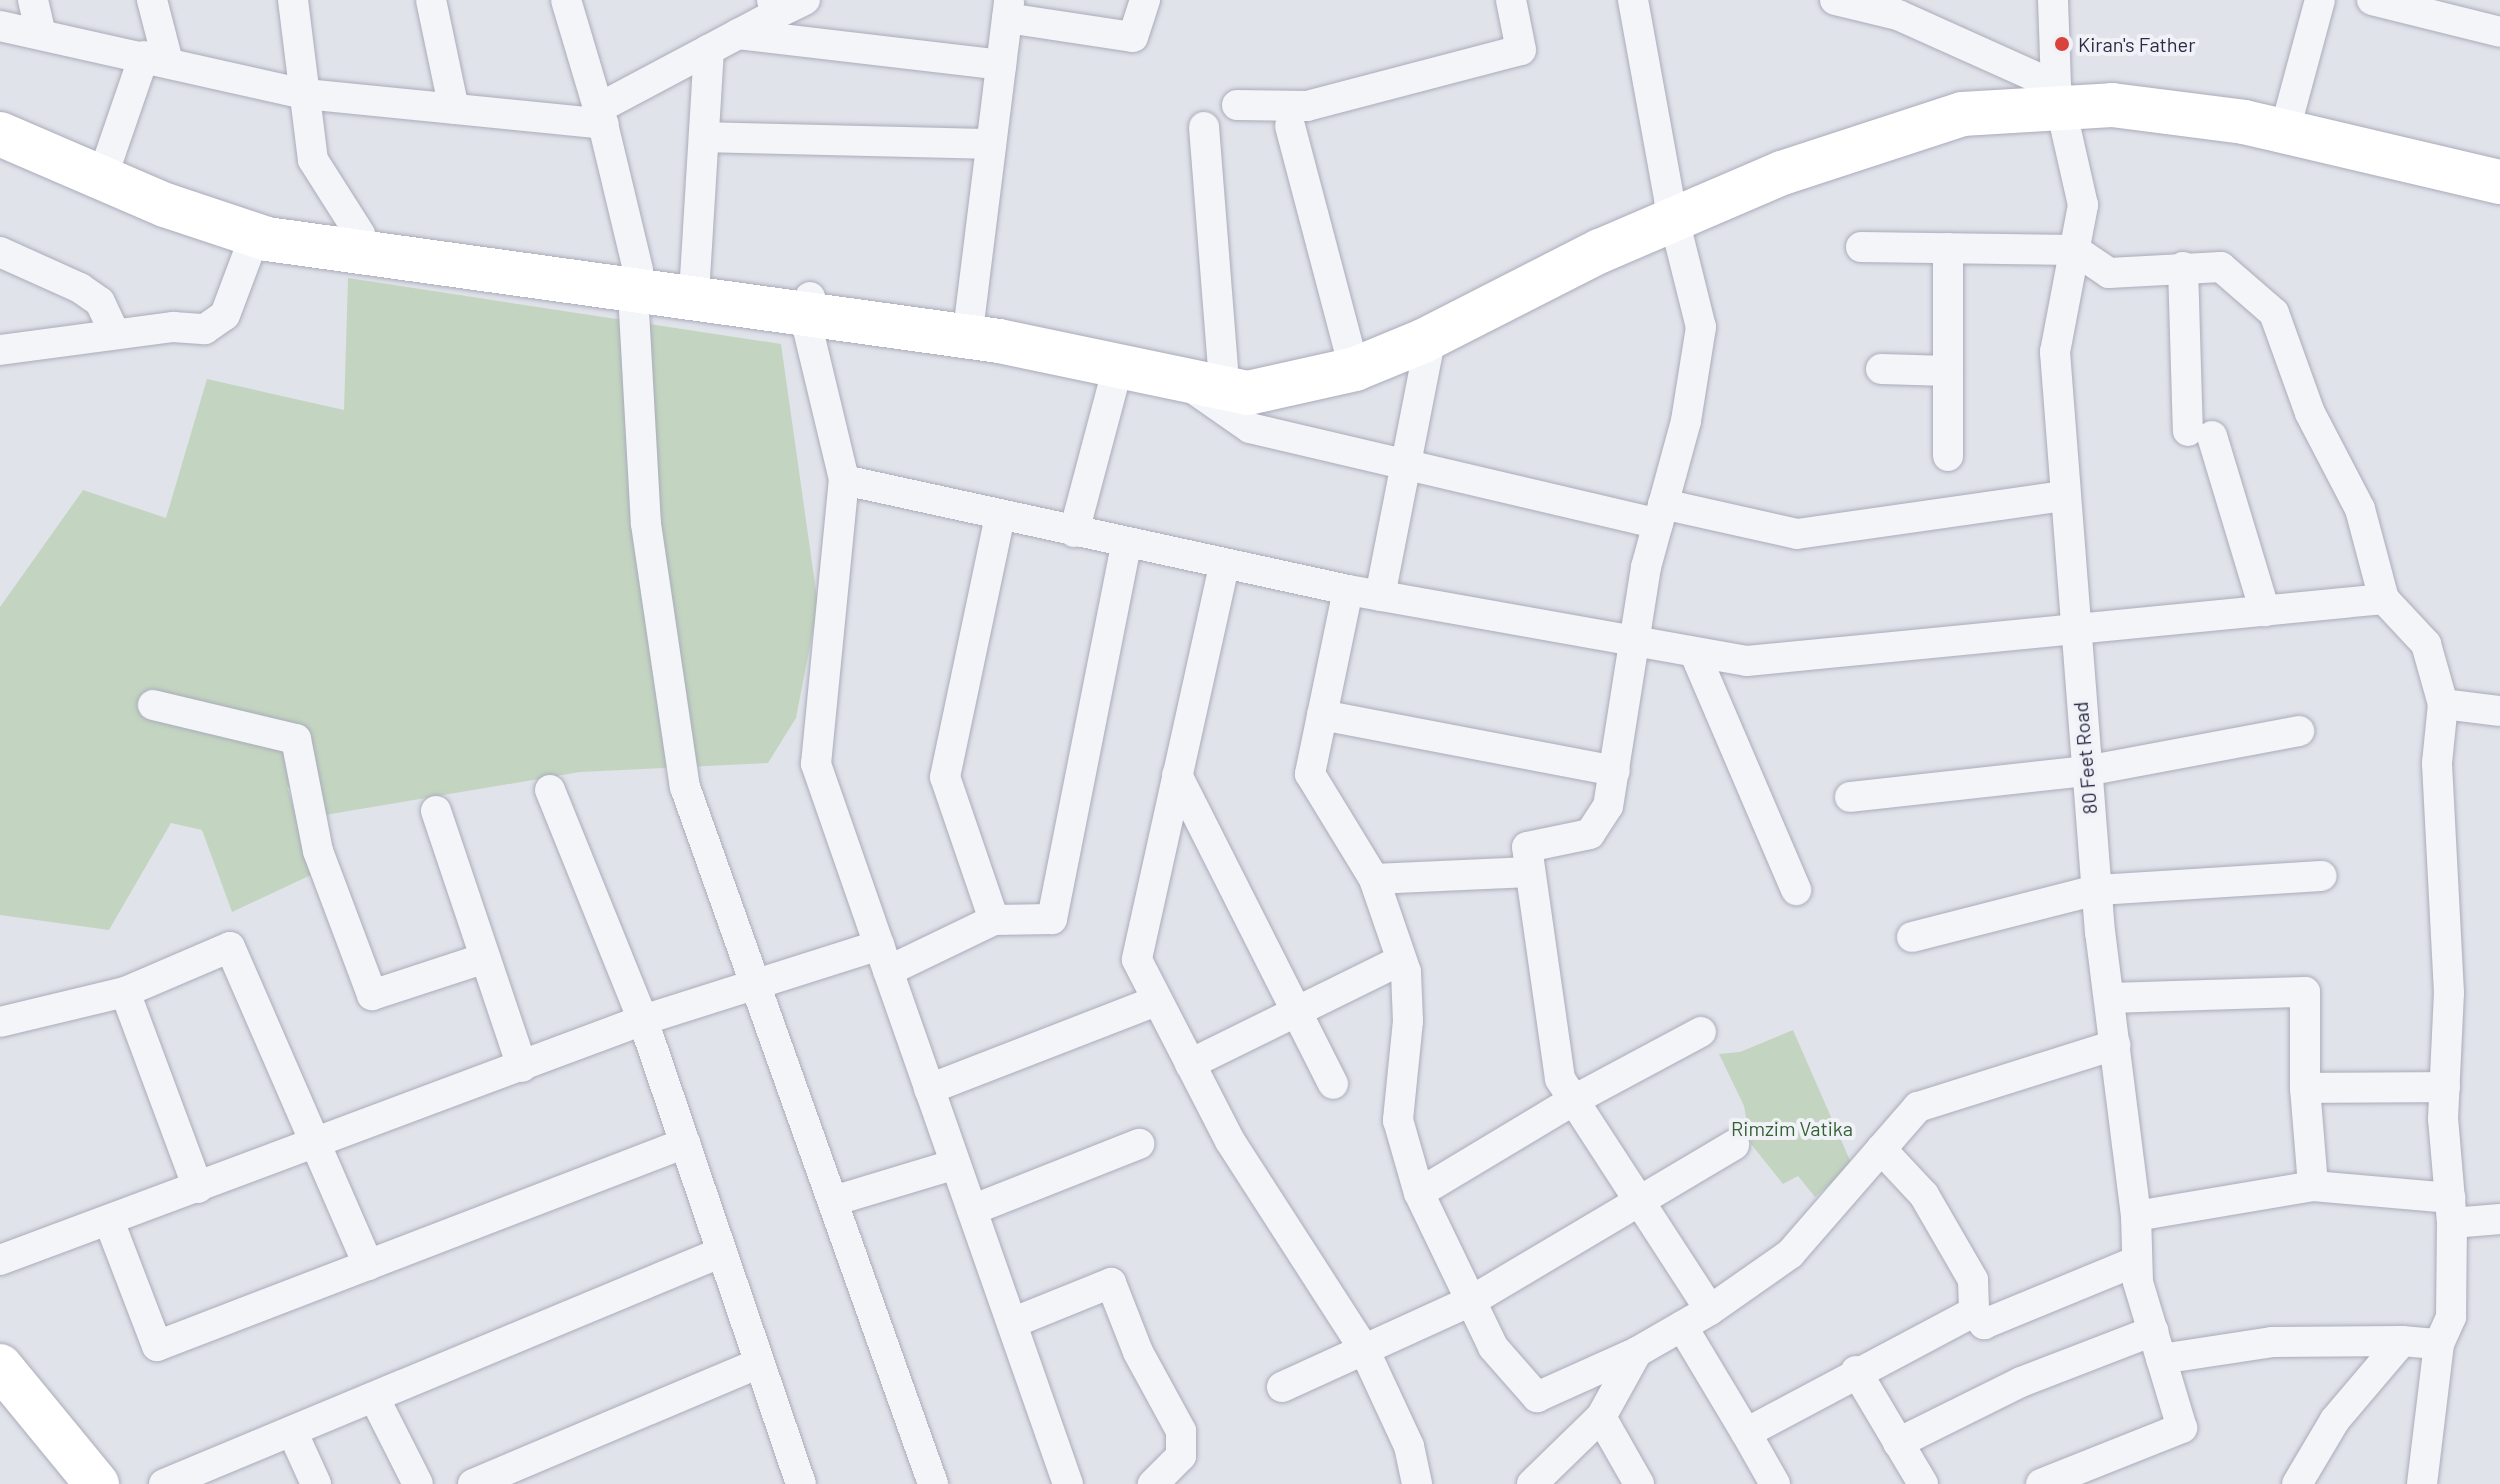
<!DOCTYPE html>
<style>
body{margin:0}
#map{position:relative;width:2500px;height:1484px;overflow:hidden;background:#e1e3eb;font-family:Barlow,sans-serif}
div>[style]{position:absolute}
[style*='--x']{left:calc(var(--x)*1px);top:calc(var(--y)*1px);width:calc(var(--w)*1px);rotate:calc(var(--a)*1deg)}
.green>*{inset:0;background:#c3d5c1}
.roads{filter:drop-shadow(0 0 2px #aaacb9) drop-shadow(0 0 2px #aaacb9)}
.minor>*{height:30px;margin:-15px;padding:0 15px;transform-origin:15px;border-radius:15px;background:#f4f5f9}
.highway>*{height:44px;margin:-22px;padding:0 22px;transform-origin:22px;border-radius:22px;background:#fff}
.dots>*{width:22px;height:22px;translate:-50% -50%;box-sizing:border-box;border:4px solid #f1f2f8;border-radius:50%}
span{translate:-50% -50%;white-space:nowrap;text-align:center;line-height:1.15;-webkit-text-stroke:8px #f1f2f8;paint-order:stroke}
.poi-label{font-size:20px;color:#282d44}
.left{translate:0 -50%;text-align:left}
.street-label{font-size:20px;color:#282d44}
.park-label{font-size:20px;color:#346134}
</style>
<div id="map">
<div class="green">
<i style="clip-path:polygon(348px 278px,781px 344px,818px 605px,796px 718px,768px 763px,580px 772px,325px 815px,287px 786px,313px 874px,232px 912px,202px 830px,171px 823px,109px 930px,0 915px,0 607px,83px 490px,166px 518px,207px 379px,344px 410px)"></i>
<i style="clip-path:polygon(1793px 1030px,1852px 1165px,1815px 1197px,1798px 1176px,1783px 1184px,1751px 1144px,1744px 1106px,1719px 1054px,1740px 1052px)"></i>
</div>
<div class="roads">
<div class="minor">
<i style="--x:33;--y:0;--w:35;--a:77"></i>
<i style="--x:152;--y:0;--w:64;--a:75.5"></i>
<i style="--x:293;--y:0;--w:161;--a:82.9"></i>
<i style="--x:313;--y:160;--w:88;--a:57.6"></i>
<i style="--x:431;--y:0;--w:111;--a:78.1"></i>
<i style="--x:566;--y:0;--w:129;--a:73.4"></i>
<i style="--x:1633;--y:0;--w:202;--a:79.7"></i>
<i style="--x:1669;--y:199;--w:132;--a:76"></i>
<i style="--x:1701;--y:327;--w:95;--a:99.1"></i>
<i style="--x:1686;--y:421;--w:151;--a:105.3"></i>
<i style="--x:1646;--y:567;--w:242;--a:99"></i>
<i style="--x:1608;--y:806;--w:33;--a:123"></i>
<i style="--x:1590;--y:834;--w:64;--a:168.3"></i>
<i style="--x:1527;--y:847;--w:234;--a:81.9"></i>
<i style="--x:1560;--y:1079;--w:275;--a:57"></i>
<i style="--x:1710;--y:1310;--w:98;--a:-35"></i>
<i style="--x:1790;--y:1254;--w:195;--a:-49"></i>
<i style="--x:1918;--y:1107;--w:207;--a:-17.5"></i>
<i style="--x:1835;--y:0;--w:65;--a:13.4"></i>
<i style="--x:1898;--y:15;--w:173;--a:24.2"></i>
<i style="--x:2372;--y:0;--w:132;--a:14"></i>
<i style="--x:778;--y:13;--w:30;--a:-26"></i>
<i style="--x:1007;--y:18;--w:127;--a:8.6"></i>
<i style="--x:1133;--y:37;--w:39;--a:-72"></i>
<i style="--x:0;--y:26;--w:312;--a:12.6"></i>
<i style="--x:305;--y:94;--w:300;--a:5.7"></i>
<i style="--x:603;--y:124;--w:150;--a:76.5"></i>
<i style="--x:738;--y:34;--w:265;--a:6.7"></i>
<i style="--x:1237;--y:105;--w:70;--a:0.8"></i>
<i style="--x:1307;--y:106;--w:221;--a:-14.7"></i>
<i style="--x:1521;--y:50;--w:51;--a:-101.3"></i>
<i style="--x:599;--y:108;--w:203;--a:-28"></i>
<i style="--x:778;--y:13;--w:14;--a:-115"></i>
<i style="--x:2290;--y:111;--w:115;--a:-74.9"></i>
<i style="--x:1290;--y:126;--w:231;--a:75.2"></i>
<i style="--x:1204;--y:127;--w:241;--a:85.5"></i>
<i style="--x:704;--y:137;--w:287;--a:1.4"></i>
<i style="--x:102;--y:178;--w:129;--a:-71"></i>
<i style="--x:1861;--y:247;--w:214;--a:0.8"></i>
<i style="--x:2075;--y:250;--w:41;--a:34.1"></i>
<i style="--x:2109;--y:273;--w:112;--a:-3.1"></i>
<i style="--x:2221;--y:267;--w:70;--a:41"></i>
<i style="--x:2274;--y:313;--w:106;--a:70.2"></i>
<i style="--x:2310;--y:413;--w:108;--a:62.5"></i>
<i style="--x:2360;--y:509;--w:93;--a:75.1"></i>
<i style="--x:2384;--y:599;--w:62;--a:47"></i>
<i style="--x:2426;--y:644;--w:62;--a:74.2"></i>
<i style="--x:1948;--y:248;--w:208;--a:90"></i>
<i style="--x:0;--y:252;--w:88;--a:24.2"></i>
<i style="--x:80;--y:288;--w:24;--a:35"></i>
<i style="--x:100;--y:302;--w:35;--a:65"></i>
<i style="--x:2183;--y:267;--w:164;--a:88.3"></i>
<i style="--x:695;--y:278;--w:229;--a:-86.5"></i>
<i style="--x:633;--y:293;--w:231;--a:86.8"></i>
<i style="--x:646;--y:524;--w:266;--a:81.6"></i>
<i style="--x:685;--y:787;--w:740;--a:70.41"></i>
<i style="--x:810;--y:297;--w:21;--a:104"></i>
<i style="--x:805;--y:317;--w:168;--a:76.5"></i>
<i style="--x:844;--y:480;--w:516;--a:12.31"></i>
<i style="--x:1348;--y:590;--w:405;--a:10.1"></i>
<i style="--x:1747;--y:661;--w:640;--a:-5.56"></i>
<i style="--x:970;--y:315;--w:317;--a:-82.9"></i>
<i style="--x:0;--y:350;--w:175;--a:-7.6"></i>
<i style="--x:173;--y:327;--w:32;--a:4"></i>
<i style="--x:205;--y:329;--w:24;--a:-35"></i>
<i style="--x:225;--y:315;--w:85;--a:-69.4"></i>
<i style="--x:1881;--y:369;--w:67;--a:1.7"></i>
<i style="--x:1194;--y:389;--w:68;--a:34.9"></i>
<i style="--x:1250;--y:428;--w:419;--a:13.2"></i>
<i style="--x:2212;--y:436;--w:183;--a:73.2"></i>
<i style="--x:1663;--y:504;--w:137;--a:12.6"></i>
<i style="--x:1797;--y:534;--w:270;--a:-8.1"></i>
<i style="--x:1074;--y:532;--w:171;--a:-75.1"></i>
<i style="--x:1224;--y:566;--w:403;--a:102.5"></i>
<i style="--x:1137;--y:960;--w:203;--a:62.8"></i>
<i style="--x:1230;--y:1141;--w:245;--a:57.2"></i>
<i style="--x:1363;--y:1347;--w:109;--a:65.1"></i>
<i style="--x:1409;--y:1446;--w:39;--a:78"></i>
<i style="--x:1348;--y:590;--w:188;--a:101.7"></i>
<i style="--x:1310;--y:774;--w:123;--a:58.6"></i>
<i style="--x:1374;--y:879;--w:156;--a:-2.6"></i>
<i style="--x:1380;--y:596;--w:264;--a:-78.9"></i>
<i style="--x:1695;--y:654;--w:257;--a:66.8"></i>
<i style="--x:153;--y:705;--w:147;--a:13.4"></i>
<i style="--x:296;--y:739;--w:114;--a:78.9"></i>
<i style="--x:318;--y:851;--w:154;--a:69.4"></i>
<i style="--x:372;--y:995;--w:119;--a:-18.1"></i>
<i style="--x:1322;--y:715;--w:298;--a:10.8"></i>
<i style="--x:1177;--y:775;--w:346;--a:63.2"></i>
<i style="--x:550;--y:790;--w:248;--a:68"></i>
<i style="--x:643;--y:1020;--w:490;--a:71.2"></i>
<i style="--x:1850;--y:797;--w:237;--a:-6.3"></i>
<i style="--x:2086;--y:771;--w:217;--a:-10.6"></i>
<i style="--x:436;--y:811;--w:270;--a:71.4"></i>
<i style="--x:1374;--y:879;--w:98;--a:71"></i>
<i style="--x:1406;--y:972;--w:49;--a:87.7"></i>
<i style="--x:1408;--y:1021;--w:100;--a:95.8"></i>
<i style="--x:1398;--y:1120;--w:76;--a:74"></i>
<i style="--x:1419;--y:1193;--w:171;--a:64.3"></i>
<i style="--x:1493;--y:1347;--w:67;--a:48.7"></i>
<i style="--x:1537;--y:1397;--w:110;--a:-24.2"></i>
<i style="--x:994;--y:920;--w:151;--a:-108.9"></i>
<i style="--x:945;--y:777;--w:267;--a:-78.1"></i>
<i style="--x:1912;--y:937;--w:191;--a:-14.3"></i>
<i style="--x:2097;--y:890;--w:225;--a:-3.6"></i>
<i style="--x:879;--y:945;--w:571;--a:70.68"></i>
<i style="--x:888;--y:971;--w:118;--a:-25.7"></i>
<i style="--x:994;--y:920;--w:58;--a:-1"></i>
<i style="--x:1052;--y:919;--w:382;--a:-78.8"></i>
<i style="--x:2109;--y:998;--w:196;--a:-1.8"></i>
<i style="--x:2305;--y:992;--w:96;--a:90"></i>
<i style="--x:2305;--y:1088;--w:140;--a:-0.4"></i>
<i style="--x:0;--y:1022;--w:129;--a:-13.5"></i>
<i style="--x:1190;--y:1064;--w:235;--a:-26.2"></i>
<i style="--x:2305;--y:1088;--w:98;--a:85.3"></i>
<i style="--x:929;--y:1089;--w:243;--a:-21.2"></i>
<i style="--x:1881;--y:1149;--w:63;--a:46.9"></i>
<i style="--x:1924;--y:1195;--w:98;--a:60"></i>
<i style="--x:1973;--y:1280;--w:32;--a:88"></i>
<i style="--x:198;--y:1188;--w:209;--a:-110.4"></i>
<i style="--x:125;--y:992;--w:114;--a:-23.2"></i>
<i style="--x:230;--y:947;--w:347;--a:66.5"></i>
<i style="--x:1419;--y:1193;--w:181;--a:-31"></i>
<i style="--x:1574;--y:1100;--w:144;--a:-28.2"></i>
<i style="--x:833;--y:1201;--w:128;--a:-16.7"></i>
<i style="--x:972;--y:1210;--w:180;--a:-21.6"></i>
<i style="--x:2136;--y:1216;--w:180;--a:-9.6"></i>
<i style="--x:2313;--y:1186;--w:138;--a:5"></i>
<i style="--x:109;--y:1221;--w:134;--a:69"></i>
<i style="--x:157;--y:1346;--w:566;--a:-21.03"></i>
<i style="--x:2452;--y:1223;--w:48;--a:-4.8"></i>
<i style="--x:0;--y:1260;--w:686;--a:-20.47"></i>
<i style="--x:643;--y:1020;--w:248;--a:-17.6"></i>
<i style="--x:879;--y:945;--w:192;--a:-109.2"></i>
<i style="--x:816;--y:764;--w:285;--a:-84.4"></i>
<i style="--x:1012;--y:1323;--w:107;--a:-22"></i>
<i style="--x:1111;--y:1283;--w:74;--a:68.6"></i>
<i style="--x:1138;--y:1352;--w:90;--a:61.4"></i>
<i style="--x:1181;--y:1431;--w:25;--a:90"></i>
<i style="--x:1181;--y:1456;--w:40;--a:135"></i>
<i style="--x:1682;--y:1326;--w:125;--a:59.1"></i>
<i style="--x:2402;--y:1341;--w:37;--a:5"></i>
<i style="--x:2439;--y:1344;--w:30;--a:-66"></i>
<i style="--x:2451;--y:1317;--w:94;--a:-89.4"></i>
<i style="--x:2452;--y:1223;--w:104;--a:-94.9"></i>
<i style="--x:2443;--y:1119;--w:126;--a:-87.3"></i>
<i style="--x:2449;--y:993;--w:230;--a:-93"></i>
<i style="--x:2437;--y:763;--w:59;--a:-84.2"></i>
<i style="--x:2443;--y:704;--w:57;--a:7"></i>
<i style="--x:2161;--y:1359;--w:112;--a:-8.7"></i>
<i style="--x:2272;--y:1342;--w:130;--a:-0.4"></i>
<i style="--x:2402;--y:1341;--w:104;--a:130.3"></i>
<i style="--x:2335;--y:1420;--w:74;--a:120.7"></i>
<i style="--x:1856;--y:1371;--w:131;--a:59.3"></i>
<i style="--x:1282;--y:1387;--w:208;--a:-24.5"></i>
<i style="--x:1471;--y:1301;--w:306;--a:-30.7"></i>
<i style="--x:374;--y:1397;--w:97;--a:63.2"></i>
<i style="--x:1601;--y:1417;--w:77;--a:60.4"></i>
<i style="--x:292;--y:1431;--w:58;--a:65.6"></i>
<i style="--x:1898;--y:1443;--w:137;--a:-26.4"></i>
<i style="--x:2021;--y:1382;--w:142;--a:-21.1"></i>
<i style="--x:164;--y:1484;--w:604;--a:-22.58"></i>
<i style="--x:473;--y:1484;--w:311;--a:-22.9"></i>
<i style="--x:1532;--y:1484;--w:96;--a:-44.2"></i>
<i style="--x:1601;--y:1417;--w:74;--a:-61"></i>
<i style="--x:1637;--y:1352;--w:84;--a:-29.9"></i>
<i style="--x:1775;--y:1484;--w:59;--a:-119.6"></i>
<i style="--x:1746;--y:1433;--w:258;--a:-28"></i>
<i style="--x:1974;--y:1312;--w:16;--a:50"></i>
<i style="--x:1984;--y:1324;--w:165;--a:-22.4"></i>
<i style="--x:2041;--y:1484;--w:152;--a:-21.7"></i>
<i style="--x:2182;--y:1428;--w:152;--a:-106.8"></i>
<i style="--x:2138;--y:1282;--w:66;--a:-91.7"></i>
<i style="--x:2136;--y:1216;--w:285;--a:-97.2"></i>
<i style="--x:2100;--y:933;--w:583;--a:-94.43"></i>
<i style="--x:2055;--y:352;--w:150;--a:-79.2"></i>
<i style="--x:2083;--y:205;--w:122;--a:-102.8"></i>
<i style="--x:2056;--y:86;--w:86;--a:-92"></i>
<i style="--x:2422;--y:1484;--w:141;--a:-83.1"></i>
</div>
<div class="highway">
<i style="--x:0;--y:134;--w:180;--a:23.3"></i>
<i style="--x:165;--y:205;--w:108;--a:18.4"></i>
<i style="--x:267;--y:239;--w:739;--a:7.93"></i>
<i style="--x:999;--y:341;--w:254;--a:11.8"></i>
<i style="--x:1248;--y:393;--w:110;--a:-12.6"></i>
<i style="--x:1355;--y:369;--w:74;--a:-22.4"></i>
<i style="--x:1423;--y:341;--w:199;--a:-27"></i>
<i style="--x:1600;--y:251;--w:198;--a:-23.2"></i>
<i style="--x:1782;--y:173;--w:189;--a:-18.1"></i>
<i style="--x:1962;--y:114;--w:150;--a:-3.4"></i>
<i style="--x:2112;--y:105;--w:133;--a:7.3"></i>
<i style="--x:2244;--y:122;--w:263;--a:13.2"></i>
<i style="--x:0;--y:1366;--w:153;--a:50.6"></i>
</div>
</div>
<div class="dots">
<i style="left:2062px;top:44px;background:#da423c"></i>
</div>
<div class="poi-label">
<span class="left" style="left:2078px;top:44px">Kiran's Father</span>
</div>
<div class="street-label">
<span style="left:2085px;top:758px;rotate:-95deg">80 Feet Road</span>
</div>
<div class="park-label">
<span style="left:1792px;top:1128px">Rimzim Vatika</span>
</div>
</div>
